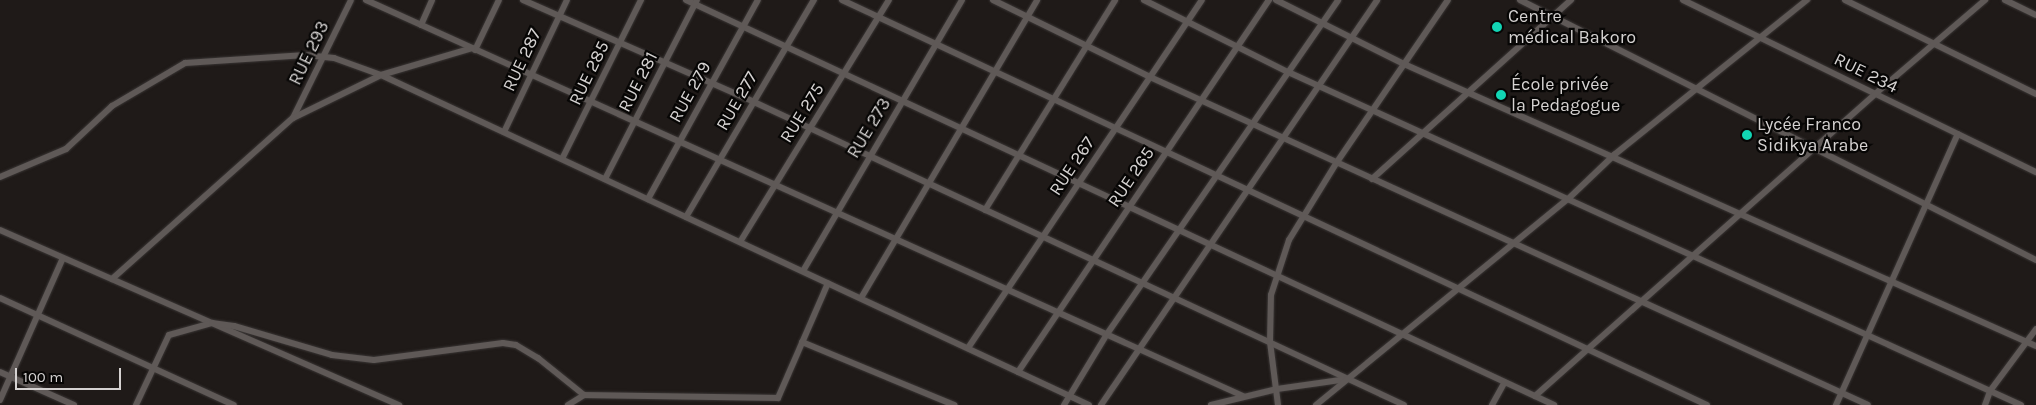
<!DOCTYPE html>
<meta charset="utf-8">
<style>
body{margin:0}
#map{position:relative;width:2036px;height:405px;overflow:hidden;background:#1f1a18;font-family:Karla,sans-serif}
div>[style]{position:absolute}
[style*='--x']{left:calc(var(--x)*1px);top:calc(var(--y)*1px);width:calc(var(--w)*1px);rotate:calc(var(--a)*1deg)}
.roads{filter:drop-shadow(0 0 1px #3a3635) drop-shadow(0 0 1px #3a3635)}
.minor>*{height:6px;margin:-3px;padding:0 3px;transform-origin:3px;border-radius:3px;background:#5f5957}
.dots>*{width:14px;height:14px;translate:-50% -50%;box-sizing:border-box;border:2px solid #070605;border-radius:50%}
span{translate:-50% -50%;white-space:nowrap;text-align:center;line-height:1.15;-webkit-text-stroke:4.5px #070605;paint-order:stroke}
.poi-label{font-size:18px;color:#d5d2d1}
.left{translate:0 -50%;text-align:left}
.street-label{font-size:18px;color:#d5d2d1}
.scale{position:absolute;left:15px;top:368px;width:106px;height:22px;box-sizing:border-box;border:2px solid #d5d2d1;border-top:0;padding-left:6px;font-size:15px;line-height:18px;white-space:nowrap;color:#d5d2d1;-webkit-text-stroke:4px #070605;paint-order:stroke}
</style>
<div id="map">
<div class="roads">
<div class="minor">
<i style="--x:366;--y:0;--w:962;--a:24.3"></i>
<i style="--x:523;--y:0;--w:253;--a:23.8"></i>
<i style="--x:754;--y:102;--w:717;--a:24.99"></i>
<i style="--x:686;--y:0;--w:958;--a:25.01"></i>
<i style="--x:842;--y:0;--w:955;--a:25.09"></i>
<i style="--x:993;--y:0;--w:175;--a:26.1"></i>
<i style="--x:1150;--y:77;--w:789;--a:24.55"></i>
<i style="--x:1144;--y:0;--w:161;--a:26.6"></i>
<i style="--x:1288;--y:72;--w:805;--a:24.43"></i>
<i style="--x:1276;--y:0;--w:143;--a:26.6"></i>
<i style="--x:1404;--y:64;--w:692;--a:24.05"></i>
<i style="--x:1520;--y:0;--w:578;--a:26.74"></i>
<i style="--x:1683;--y:0;--w:393;--a:26"></i>
<i style="--x:1845;--y:0;--w:213;--a:26.2"></i>
<i style="--x:2005;--y:0;--w:34;--a:26"></i>
<i style="--x:421;--y:25;--w:27;--a:-66"></i>
<i style="--x:475;--y:50;--w:55;--a:-64.4"></i>
<i style="--x:293;--y:118;--w:131;--a:-63.8"></i>
<i style="--x:504;--y:132;--w:146;--a:-64.5"></i>
<i style="--x:562;--y:159;--w:178;--a:-63.6"></i>
<i style="--x:0;--y:177;--w:72;--a:-23"></i>
<i style="--x:66;--y:149;--w:63;--a:-43.1"></i>
<i style="--x:112;--y:106;--w:85;--a:-30.5"></i>
<i style="--x:185;--y:63;--w:121;--a:-3.8"></i>
<i style="--x:306;--y:55;--w:28;--a:6"></i>
<i style="--x:334;--y:58;--w:50;--a:19.9"></i>
<i style="--x:381;--y:75;--w:781;--a:24.99"></i>
<i style="--x:605;--y:179;--w:201;--a:-62.8"></i>
<i style="--x:1372;--y:179;--w:268;--a:-42"></i>
<i style="--x:648;--y:199;--w:227;--a:-61.1"></i>
<i style="--x:985;--y:210;--w:247;--a:-58.2"></i>
<i style="--x:686;--y:217;--w:252;--a:-59.5"></i>
<i style="--x:0;--y:230;--w:436;--a:23.7"></i>
<i style="--x:740;--y:242;--w:284;--a:-58.4"></i>
<i style="--x:803;--y:271;--w:314;--a:-59.6"></i>
<i style="--x:112;--y:279;--w:242;--a:-41.7"></i>
<i style="--x:293;--y:118;--w:98;--a:-26"></i>
<i style="--x:381;--y:75;--w:95;--a:-16.5"></i>
<i style="--x:0;--y:298;--w:257;--a:24.6"></i>
<i style="--x:861;--y:298;--w:346;--a:-59.4"></i>
<i style="--x:802;--y:342;--w:165;--a:22.5"></i>
<i style="--x:968;--y:348;--w:419;--a:-56.1"></i>
<i style="--x:0;--y:372;--w:81;--a:24"></i>
<i style="--x:1018;--y:372;--w:449;--a:-56"></i>
<i style="--x:1535;--y:396;--w:455;--a:-41.6"></i>
<i style="--x:1875;--y:94;--w:145;--a:-40.5"></i>
<i style="--x:0;--y:400;--w:155;--a:-66.1"></i>
<i style="--x:136;--y:405;--w:77;--a:-64.8"></i>
<i style="--x:169;--y:335;--w:45;--a:-15.6"></i>
<i style="--x:212;--y:323;--w:22;--a:8"></i>
<i style="--x:234;--y:326;--w:102;--a:16.5"></i>
<i style="--x:332;--y:355;--w:42;--a:6.8"></i>
<i style="--x:374;--y:360;--w:130;--a:-7.5"></i>
<i style="--x:503;--y:343;--w:13;--a:9"></i>
<i style="--x:516;--y:345;--w:26;--a:31"></i>
<i style="--x:538;--y:358;--w:59;--a:38.8"></i>
<i style="--x:568;--y:405;--w:19;--a:-32"></i>
<i style="--x:584;--y:395;--w:194;--a:0.9"></i>
<i style="--x:778;--y:398;--w:125;--a:-66.5"></i>
<i style="--x:1064;--y:405;--w:83;--a:-58.8"></i>
<i style="--x:1107;--y:334;--w:406;--a:-55.3"></i>
<i style="--x:1101;--y:405;--w:490;--a:-55.7"></i>
<i style="--x:1211;--y:405;--w:68;--a:-13.6"></i>
<i style="--x:1277;--y:389;--w:71;--a:-8.1"></i>
<i style="--x:1278;--y:405;--w:64;--a:-97.2"></i>
<i style="--x:1270;--y:342;--w:47;--a:-88.8"></i>
<i style="--x:1271;--y:295;--w:58;--a:-71.9"></i>
<i style="--x:1289;--y:240;--w:92;--a:-58.4"></i>
<i style="--x:1337;--y:162;--w:196;--a:-55.6"></i>
<i style="--x:1316;--y:405;--w:325;--a:-39.3"></i>
<i style="--x:1568;--y:199;--w:64;--a:-43.7"></i>
<i style="--x:1614;--y:155;--w:248;--a:-38.8"></i>
<i style="--x:1492;--y:405;--w:26;--a:-61"></i>
<i style="--x:1836;--y:405;--w:297;--a:-65.8"></i>
<i style="--x:1985;--y:405;--w:15;--a:-70"></i>
<i style="--x:1990;--y:391;--w:77;--a:-53.4"></i>
</div>
</div>
<div class="dots">
<i style="left:1497px;top:27px;background:#12d5b4"></i>
<i style="left:1501px;top:95px;background:#12d5b4"></i>
<i style="left:1747px;top:135px;background:#12d5b4"></i>
</div>
<div class="poi-label">
<span class="left" style="left:1508px;top:27px">Centre<br>médical Bakoro</span>
<span class="left" style="left:1511px;top:95px">École privée<br>la Pedagogue</span>
<span class="left" style="left:1757px;top:135px">Lycée Franco<br>Sidikya Arabe</span>
</div>
<div class="street-label">
<span style="left:309px;top:53px;rotate:-64deg">RUE 293</span>
<span style="left:522px;top:60px;rotate:-65deg">RUE 287</span>
<span style="left:589px;top:73px;rotate:-64deg">RUE 285</span>
<span style="left:1866px;top:73px;rotate:26deg">RUE 234</span>
<span style="left:638px;top:82px;rotate:-63deg">RUE 281</span>
<span style="left:690px;top:92px;rotate:-61deg">RUE 279</span>
<span style="left:737px;top:101px;rotate:-60deg">RUE 277</span>
<span style="left:802px;top:113px;rotate:-58deg">RUE 275</span>
<span style="left:869px;top:128px;rotate:-59deg">RUE 273</span>
<span style="left:1072px;top:166px;rotate:-56deg">RUE 267</span>
<span style="left:1131px;top:177px;rotate:-56deg">RUE 265</span>
</div>
<div class="scale">100 m</div>
</div>
